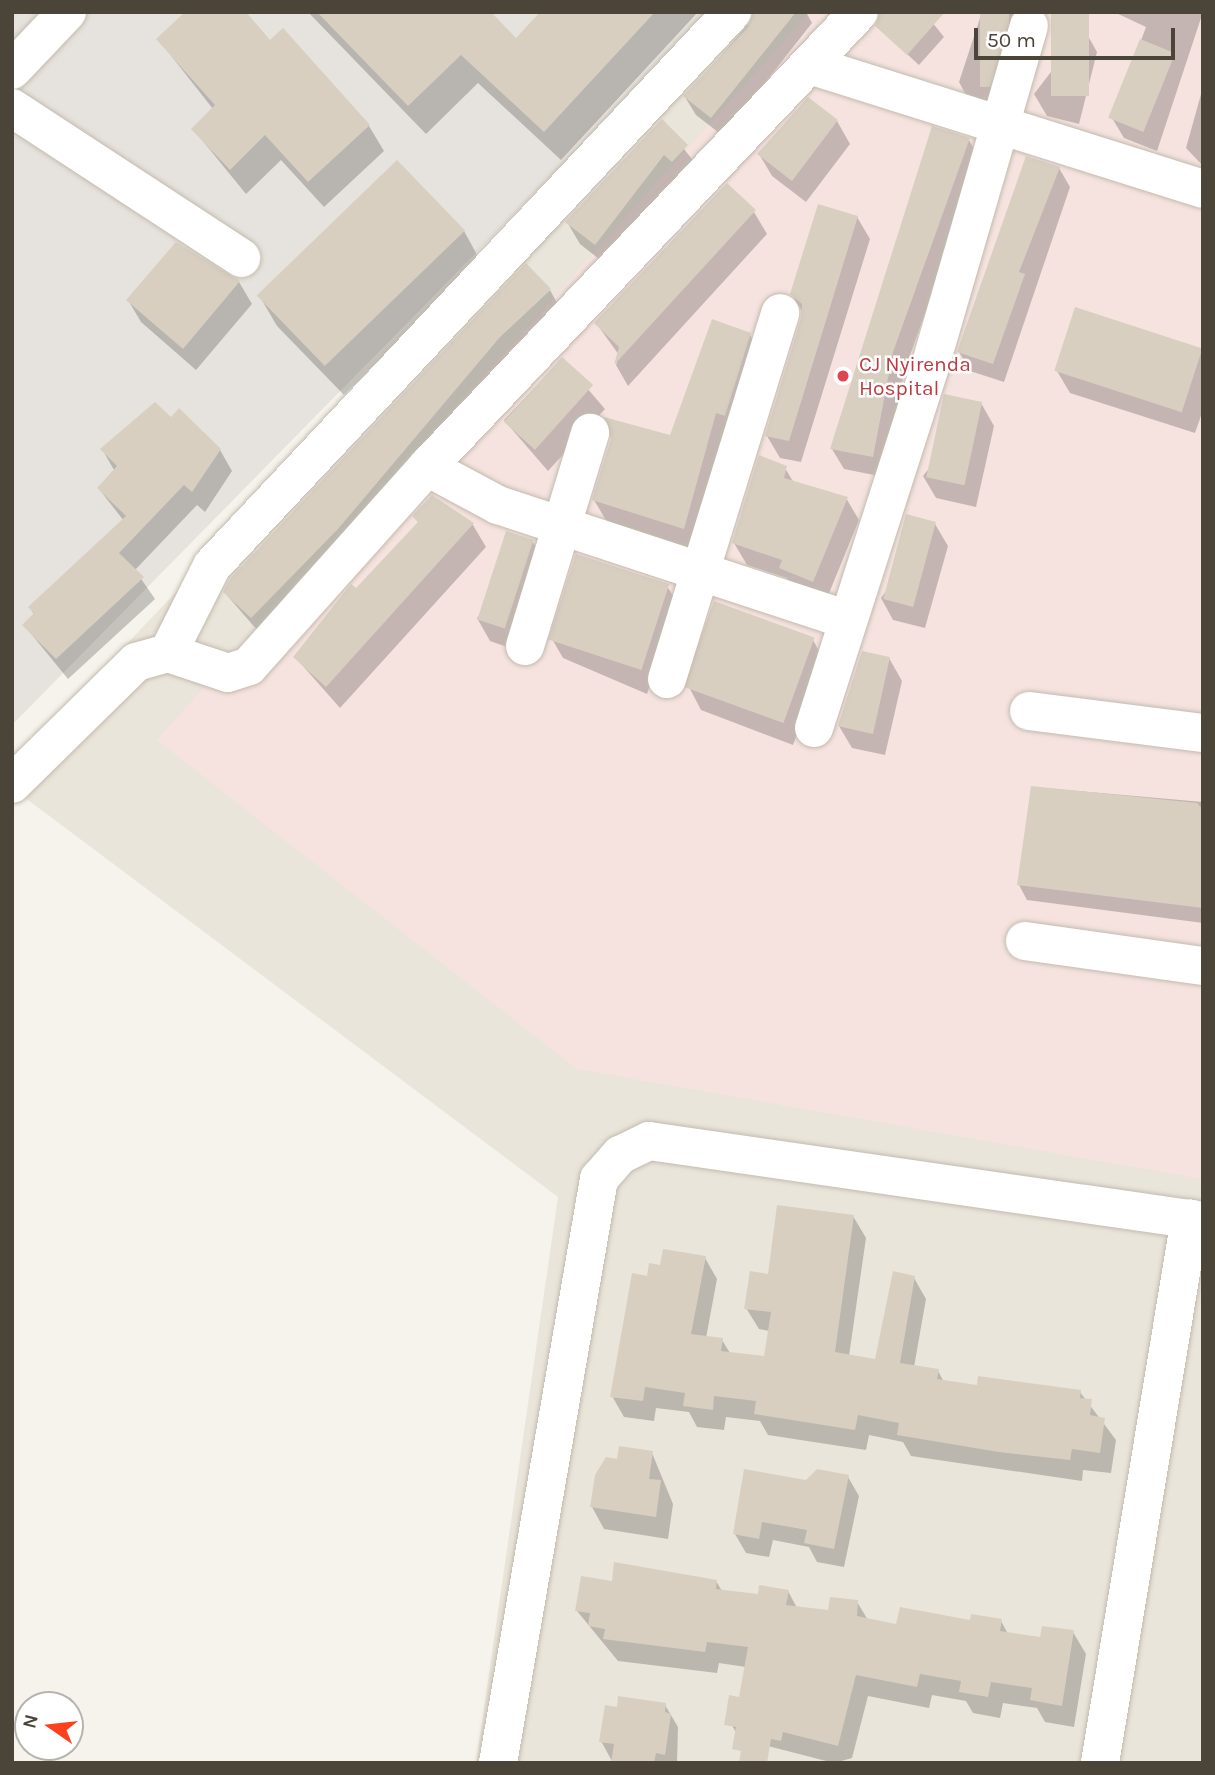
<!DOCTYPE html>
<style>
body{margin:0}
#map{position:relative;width:1215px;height:1775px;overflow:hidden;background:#f6f3ec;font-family:Karla,sans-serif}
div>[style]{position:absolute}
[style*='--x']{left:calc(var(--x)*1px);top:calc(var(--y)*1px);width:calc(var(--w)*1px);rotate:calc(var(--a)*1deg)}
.residential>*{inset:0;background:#eae5da}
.industrial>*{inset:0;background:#e6e2dd}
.medical>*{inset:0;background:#f6e3e0}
.shadow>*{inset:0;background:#0003}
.building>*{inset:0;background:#d8cfc1;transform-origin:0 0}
.roads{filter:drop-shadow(0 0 2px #c2bbae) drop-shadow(0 0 2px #c2bbae)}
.minor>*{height:38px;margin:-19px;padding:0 19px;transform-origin:19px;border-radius:19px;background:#fff}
.dots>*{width:19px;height:19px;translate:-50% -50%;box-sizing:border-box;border:4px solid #fff;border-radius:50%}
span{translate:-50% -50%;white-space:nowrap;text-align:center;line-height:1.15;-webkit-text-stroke:5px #fff;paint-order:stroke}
.health-label{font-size:21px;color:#be3a42}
.left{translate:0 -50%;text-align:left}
.frame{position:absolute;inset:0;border:14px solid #4b4439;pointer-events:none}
.north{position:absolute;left:14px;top:1691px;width:70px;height:70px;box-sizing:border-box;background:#fff;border:2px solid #b7b4b0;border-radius:50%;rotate:284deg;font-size:19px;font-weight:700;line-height:28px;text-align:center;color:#4b4439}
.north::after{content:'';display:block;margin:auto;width:24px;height:32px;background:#fc3f1d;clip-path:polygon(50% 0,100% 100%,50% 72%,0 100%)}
.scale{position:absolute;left:974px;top:28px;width:201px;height:32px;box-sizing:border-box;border:4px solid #4b4439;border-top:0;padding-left:9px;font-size:21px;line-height:24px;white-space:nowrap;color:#4b4439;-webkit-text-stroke:5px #fff;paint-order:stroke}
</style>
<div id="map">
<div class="residential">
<i style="clip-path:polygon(726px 12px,1203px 12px,1203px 1763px,476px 1763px,558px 1197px,12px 788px,12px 765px)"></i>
</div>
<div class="industrial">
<i style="clip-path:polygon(12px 12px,713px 12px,12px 725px)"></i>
</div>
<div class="medical">
<i style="clip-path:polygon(810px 12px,1203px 12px,1203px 1179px,577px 1069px,157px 740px)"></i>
</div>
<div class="shadow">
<i style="clip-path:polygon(308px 12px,488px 12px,516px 41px,543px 12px,698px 12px,561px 160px,478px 83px,426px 134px)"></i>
<i style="clip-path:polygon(759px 12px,806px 12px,812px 23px,723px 136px,696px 115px,685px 97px)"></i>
<i style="clip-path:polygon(924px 12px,944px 37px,919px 65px,888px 37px)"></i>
<i style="clip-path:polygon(982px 12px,1016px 12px,991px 105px,967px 97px,959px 82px)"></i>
<i style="clip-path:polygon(1114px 12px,1203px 12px,1157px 151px,1124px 138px,1112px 118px,1146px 27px)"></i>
<i style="clip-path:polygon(1084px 29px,1097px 52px,1079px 124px,1047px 116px,1034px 94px)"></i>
<i style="clip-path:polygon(158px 39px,270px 42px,369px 126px,384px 151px,324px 207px,281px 160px,246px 194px,193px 129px,213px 109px)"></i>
<i style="clip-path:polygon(1203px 87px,1203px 166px,1186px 148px)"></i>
<i style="clip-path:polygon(809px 99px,837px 121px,850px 144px,806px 202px,772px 176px,759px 154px)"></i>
<i style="clip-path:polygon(662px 121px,699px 168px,608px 266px,580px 244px,567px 222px)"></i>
<i style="clip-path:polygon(969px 140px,980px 160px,904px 372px,884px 477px,844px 469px,832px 449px)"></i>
<i style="clip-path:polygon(1059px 168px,1070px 187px,1004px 382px,970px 371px,959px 352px)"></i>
<i style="clip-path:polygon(754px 212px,767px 234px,628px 386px,616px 365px,619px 355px,596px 323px)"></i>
<i style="clip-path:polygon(857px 217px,870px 239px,801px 462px,780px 458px,767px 436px,803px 313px,792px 294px)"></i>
<i style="clip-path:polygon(464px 231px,480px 260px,344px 395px,277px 326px,260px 297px)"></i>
<i style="clip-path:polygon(176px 244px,239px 282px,252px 304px,196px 370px,141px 322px,128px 300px)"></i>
<i style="clip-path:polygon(550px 290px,562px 312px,265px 639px,225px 593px)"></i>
<i style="clip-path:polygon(1077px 309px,1203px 350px,1203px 410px,1195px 433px,1070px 393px,1057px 371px)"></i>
<i style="clip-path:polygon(750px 335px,763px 357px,696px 550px,607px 522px,594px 500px,671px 437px)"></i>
<i style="clip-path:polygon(562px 359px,605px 409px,548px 471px,504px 420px)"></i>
<i style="clip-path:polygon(981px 403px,994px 426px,976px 507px,936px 498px,923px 476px)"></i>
<i style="clip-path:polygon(171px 419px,220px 450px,232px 471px,205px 512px,197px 505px,135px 570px,155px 599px,68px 679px,24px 625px,34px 615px,30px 607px,124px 521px,99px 489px,114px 470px,102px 449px)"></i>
<i style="clip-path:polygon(785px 468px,794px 483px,846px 498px,859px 520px,825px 603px,794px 590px,787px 578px,747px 565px,734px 543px)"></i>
<i style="clip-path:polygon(433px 497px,473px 525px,486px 547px,340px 708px,295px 657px,419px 524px,415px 517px)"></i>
<i style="clip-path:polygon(935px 524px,948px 546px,925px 628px,893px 620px,881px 598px)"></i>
<i style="clip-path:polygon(533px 542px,546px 564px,519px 651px,490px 641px,477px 618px)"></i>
<i style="clip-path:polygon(667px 586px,678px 604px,647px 694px,563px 658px,552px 639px)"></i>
<i style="clip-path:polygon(813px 640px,825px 662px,793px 745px,701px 710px,689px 687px)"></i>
<i style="clip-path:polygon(889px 658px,902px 681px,885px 755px,852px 748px,839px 726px)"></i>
<i style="clip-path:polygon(1033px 787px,1203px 802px,1203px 923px,1027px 900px,1019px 885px)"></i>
<i style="clip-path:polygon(853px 1216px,866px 1238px,849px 1356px,877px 1361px,914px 1278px,926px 1299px,914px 1367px,938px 1371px,944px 1382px,978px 1387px,1080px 1392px,1116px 1440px,1111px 1473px,1083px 1470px,1082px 1481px,911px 1456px,903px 1442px,869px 1435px,866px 1450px,768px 1435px,760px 1421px,726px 1417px,724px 1430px,697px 1427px,689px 1412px,656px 1408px,654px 1421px,624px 1417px,612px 1396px,648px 1278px,662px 1267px,705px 1258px,717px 1279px,706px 1338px,722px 1340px,730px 1353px,765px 1358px,769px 1331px,759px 1329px,746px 1308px,769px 1276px)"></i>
<i style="clip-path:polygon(652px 1453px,673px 1504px,668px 1539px,604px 1529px,592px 1507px,618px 1461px)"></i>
<i style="clip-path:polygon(848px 1477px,859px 1496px,844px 1567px,817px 1562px,809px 1547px,773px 1540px,769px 1557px,746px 1553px,735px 1534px,807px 1482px)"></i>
<i style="clip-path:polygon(716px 1581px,722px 1591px,759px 1596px,788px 1591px,797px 1608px,830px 1612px,857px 1602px,868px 1620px,898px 1626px,1001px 1621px,1008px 1634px,1042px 1639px,1073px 1632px,1086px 1654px,1074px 1727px,1045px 1722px,1037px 1708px,1003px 1703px,1000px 1718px,973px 1713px,966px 1701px,932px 1695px,929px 1708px,868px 1696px,852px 1758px,834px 1763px,740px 1739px,727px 1717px,740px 1699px,746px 1667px,719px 1663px,717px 1673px,618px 1661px,577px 1611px,613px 1583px)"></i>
<i style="clip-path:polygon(665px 1705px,678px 1727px,677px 1763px,613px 1763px,601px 1741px,618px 1709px)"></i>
</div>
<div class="building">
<i style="clip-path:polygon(185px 12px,246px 12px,270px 40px,283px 28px,370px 125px,308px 182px,265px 135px,230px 170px,191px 129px,215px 105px,156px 39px)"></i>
<i style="clip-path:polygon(317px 12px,491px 12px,516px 38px,540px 12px,655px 12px,544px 132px,461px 55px,408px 106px)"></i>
<i style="clip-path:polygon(753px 12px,796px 12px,711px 118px,683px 96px,748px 27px)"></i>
<i style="clip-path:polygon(880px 12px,945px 12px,907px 55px,875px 26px)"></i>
<i style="left:980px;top:12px;width:29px;height:75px"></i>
<i style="left:1051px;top:12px;width:38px;height:84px"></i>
<i style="left:1140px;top:39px;width:38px;height:85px;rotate:22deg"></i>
<i style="clip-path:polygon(808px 97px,838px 120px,792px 181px,757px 154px)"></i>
<i style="clip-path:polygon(662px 119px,688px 145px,672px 162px,664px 155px,595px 245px,565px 222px)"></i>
<i style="clip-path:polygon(932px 126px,970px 138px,893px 352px,873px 457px,830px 449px)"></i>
<i style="clip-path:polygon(1026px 156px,1060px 167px,1019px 272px,1025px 274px,993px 364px,957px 352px)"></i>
<i style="left:397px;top:160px;width:98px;height:195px;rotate:46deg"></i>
<i style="clip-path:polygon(727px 183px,756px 210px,614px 365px,619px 347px,594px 323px)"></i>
<i style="clip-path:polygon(818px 204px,858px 216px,789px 441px,765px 436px,801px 319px,802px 304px,790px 294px)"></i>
<i style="clip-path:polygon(176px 242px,240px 281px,183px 349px,126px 300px)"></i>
<i style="clip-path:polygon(526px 263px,551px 289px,500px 337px,338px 529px,251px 618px,223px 592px,230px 579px)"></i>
<i style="left:1075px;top:307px;width:134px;height:67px;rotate:18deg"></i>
<i style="clip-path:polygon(712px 319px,751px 333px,725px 416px,716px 413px,684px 529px,592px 500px,611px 439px,604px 417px,670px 435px)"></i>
<i style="left:562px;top:357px;width:42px;height:87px;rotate:42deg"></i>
<i style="left:944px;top:394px;width:39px;height:85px;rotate:12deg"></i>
<i style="clip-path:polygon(155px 402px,171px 417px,179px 408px,221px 449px,192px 492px,184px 485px,119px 553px,144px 577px,56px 659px,22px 625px,34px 613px,28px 607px,126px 516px,97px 488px,117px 466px,100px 449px)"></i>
<i style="clip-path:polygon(759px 455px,787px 466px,784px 478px,848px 497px,813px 582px,779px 568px,782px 560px,732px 543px)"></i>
<i style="clip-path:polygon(432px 495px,474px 523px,326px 687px,293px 657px,351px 584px,356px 588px,418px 522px,412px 516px)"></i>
<i style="left:906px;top:514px;width:31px;height:88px;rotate:15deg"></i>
<i style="left:506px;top:531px;width:29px;height:93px;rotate:18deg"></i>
<i style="left:576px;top:554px;width:98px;height:90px;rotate:18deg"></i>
<i style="left:714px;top:601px;width:107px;height:91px;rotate:20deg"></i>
<i style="clip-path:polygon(862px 651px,890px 657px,873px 734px,838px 726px)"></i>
<i style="clip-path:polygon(1031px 786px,1197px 803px,1203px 810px,1203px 908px,1017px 885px)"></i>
<i style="clip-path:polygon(777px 1205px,854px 1215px,835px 1352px,875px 1359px,893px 1271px,915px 1276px,900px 1363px,939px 1369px,937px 1379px,977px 1385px,978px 1376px,1081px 1390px,1080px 1398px,1092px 1399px,1090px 1415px,1105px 1418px,1100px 1453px,1072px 1449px,1070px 1460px,999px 1452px,897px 1435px,899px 1423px,858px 1415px,855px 1430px,754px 1414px,756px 1401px,714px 1396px,713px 1410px,683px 1406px,685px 1393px,645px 1387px,643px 1401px,610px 1397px,632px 1273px,647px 1276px,649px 1263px,660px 1265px,663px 1249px,706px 1256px,691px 1334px,723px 1338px,721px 1351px,764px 1356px,771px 1312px,744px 1309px,750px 1271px,768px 1274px)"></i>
<i style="clip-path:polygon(619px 1446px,653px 1451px,649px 1479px,661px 1480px,656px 1517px,590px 1507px,595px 1475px,606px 1457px,617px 1459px)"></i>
<i style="clip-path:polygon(744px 1469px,806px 1480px,817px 1469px,849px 1475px,834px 1549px,804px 1543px,807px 1530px,762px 1522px,759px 1539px,733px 1534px)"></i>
<i style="clip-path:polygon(614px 1562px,717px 1580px,716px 1589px,758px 1594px,759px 1585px,789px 1590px,786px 1605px,828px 1610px,830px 1597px,858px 1600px,857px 1616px,896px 1624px,900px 1607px,970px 1620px,971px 1614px,1002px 1619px,1000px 1631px,1040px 1637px,1042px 1626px,1074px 1630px,1062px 1706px,1030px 1700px,1032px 1688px,991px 1682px,988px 1697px,959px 1692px,961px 1681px,920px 1674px,917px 1687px,856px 1675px,838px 1746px,783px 1732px,781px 1741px,771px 1739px,767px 1763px,739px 1763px,741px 1751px,732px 1749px,736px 1727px,724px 1725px,729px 1695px,739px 1697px,748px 1647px,707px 1642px,705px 1652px,603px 1639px,605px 1629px,588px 1626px,590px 1613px,575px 1611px,581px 1576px,612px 1581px)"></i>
<i style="clip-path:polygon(618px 1696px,666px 1703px,665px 1712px,671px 1714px,665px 1755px,656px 1753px,654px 1763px,611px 1763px,614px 1744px,599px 1742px,605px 1705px,617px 1707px)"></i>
</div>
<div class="roads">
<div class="minor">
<i style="--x:810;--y:65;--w:412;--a:17.5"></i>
<i style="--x:12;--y:70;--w:80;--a:-46.5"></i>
<i style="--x:12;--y:108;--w:274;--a:33.2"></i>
<i style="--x:427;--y:467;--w:81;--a:28.2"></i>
<i style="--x:498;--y:505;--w:367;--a:18.2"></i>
<i style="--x:525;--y:646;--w:223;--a:-73"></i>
<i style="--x:168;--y:653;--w:97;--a:-63.2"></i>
<i style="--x:212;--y:566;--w:760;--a:-46.81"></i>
<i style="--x:667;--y:679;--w:383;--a:-72.8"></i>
<i style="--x:1029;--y:711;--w:175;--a:7.2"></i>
<i style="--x:814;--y:728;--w:383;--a:-72.2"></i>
<i style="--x:931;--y:363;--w:351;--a:-73.8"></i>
<i style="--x:12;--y:784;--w:174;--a:-44.5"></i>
<i style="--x:136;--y:662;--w:33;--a:-16"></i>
<i style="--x:168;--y:653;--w:63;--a:18.4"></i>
<i style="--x:228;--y:673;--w:22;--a:-18"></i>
<i style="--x:249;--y:666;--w:267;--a:-48.2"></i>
<i style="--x:427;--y:467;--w:627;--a:-46.49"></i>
<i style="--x:1025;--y:941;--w:180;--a:8"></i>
<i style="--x:498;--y:1763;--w:593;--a:-80.19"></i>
<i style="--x:599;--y:1179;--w:32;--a:-49"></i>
<i style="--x:620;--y:1155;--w:32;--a:-26"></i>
<i style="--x:649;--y:1141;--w:560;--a:8.22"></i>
<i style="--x:1100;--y:1763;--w:552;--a:-80.62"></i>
</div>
</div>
<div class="dots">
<i style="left:843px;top:376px;background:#e0444e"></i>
</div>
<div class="health-label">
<span class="left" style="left:859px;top:376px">CJ Nyirenda<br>Hospital</span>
</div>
<div class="frame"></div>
<div class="north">N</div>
<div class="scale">50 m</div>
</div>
